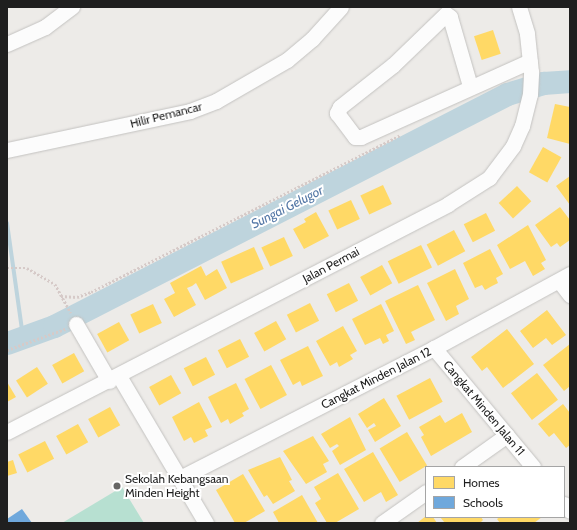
<!DOCTYPE html>
<style>
body{margin:0}
#map{position:relative;width:577px;height:530px;overflow:hidden;background:#edebe8;font-family:Cabin,sans-serif}
div>[style]{position:absolute}
[style*='--x']{left:calc(var(--x)*1px);top:calc(var(--y)*1px);width:calc(var(--w)*1px);rotate:calc(var(--a)*1deg)}
.pitch>*{inset:0;background:#b7e0d1}
.homes>*{inset:0;background:#ffd966;transform-origin:0 0}
.schools>*{inset:0;background:#6fa8dc}
.stream>*{height:4px;margin:-2px;padding:0 2px;transform-origin:2px;border-radius:2px;background:#bed4dd}
.river>*{height:23px;margin:-11.5px;padding:0 11.5px;transform-origin:11.5px;border-radius:11.5px;background:#bed4dd}
.path>*{height:2.5px;margin-top:-1.25px;transform-origin:0;background:repeating-linear-gradient(90deg,#d6cac8 0 2px,transparent 0 4px)}
.roads{filter:drop-shadow(0 0 1px #c3c2c0) drop-shadow(0 0 1px #c3c2c0)}
.minor>*{height:15px;margin:-7.5px;padding:0 7.5px;transform-origin:7.5px;border-radius:7.5px;background:#fcfcfc}
.dots>*{width:11px;height:11px;translate:-50% -50%;box-sizing:border-box;border:2px solid #fff;border-radius:50%}
span{translate:-50% -50%;white-space:nowrap;text-align:center;line-height:1.15;-webkit-text-stroke:4px #fff;paint-order:stroke}
.street-label{font-size:12px;color:#1f1f1f}
.poi-label{font-size:12px;color:#1f1f1f}
.left{translate:0 -50%;text-align:left}
.water-label{font-size:13px;color:#5377a6;font-style:italic}
.frame{position:absolute;inset:0;border:8px solid #1f1f1f;pointer-events:none}
.legend{position:absolute;left:425px;top:466px;width:140px;height:52px;box-sizing:border-box;background:#fff;border:1px solid #a5a5a5;margin:0;padding:5px 7px;list-style:none;font-size:12px;color:#1f1f1f}
.legend li{display:flex;align-items:center;gap:8px;height:20px}
.legend b{width:20px;border:1px solid #a5a5a5}
</style>
<div id="map">
<div class="pitch">
<i style="clip-path:polygon(122px 487px,144px 523px,62px 523px)"></i>
</div>
<div class="homes">
<i style="left:493px;top:30px;width:25px;height:20px;rotate:72deg"></i>
<i style="clip-path:polygon(555px 104px,570px 107px,570px 144px,547px 138px)"></i>
<i style="left:543px;top:147px;width:21px;height:29px;rotate:29deg"></i>
<i style="clip-path:polygon(570px 176px,570px 205px,556px 186px)"></i>
<i style="left:383px;top:185px;width:21px;height:25px;rotate:65deg"></i>
<i style="left:517px;top:186px;width:21px;height:25px;rotate:47deg"></i>
<i style="left:351px;top:200px;width:21px;height:25px;rotate:65deg"></i>
<i style="clip-path:polygon(560px 207px,570px 220px,570px 240px,560px 247px,557px 243px,551px 247px,535px 225px)"></i>
<i style="clip-path:polygon(316px 212px,329px 236px,304px 249px,293px 229px,306px 222px,304px 219px)"></i>
<i style="left:486px;top:213px;width:20px;height:25px;rotate:63deg"></i>
<i style="clip-path:polygon(528px 225px,546px 260px,541px 263px,545px 269px,533px 276px,525px 261px,510px 269px,497px 245px)"></i>
<i style="left:454px;top:230px;width:24px;height:31px;rotate:62deg"></i>
<i style="left:284px;top:237px;width:21px;height:25px;rotate:65deg"></i>
<i style="left:421px;top:245px;width:25px;height:37px;rotate:64deg"></i>
<i style="left:254px;top:247px;width:24px;height:36px;rotate:66deg"></i>
<i style="clip-path:polygon(490px 249px,503px 274px,496px 278px,498px 283px,492px 286px,485px 290px,482px 285px,475px 288px,463px 263px)"></i>
<i style="left:382px;top:265px;width:21px;height:25px;rotate:61deg"></i>
<i style="clip-path:polygon(201px 266px,206px 276px,217px 269px,227px 288px,205px 300px,196px 283px,192px 286px,187px 288px,196px 305px,174px 317px,164px 299px,175px 293px,170px 283px)"></i>
<i style="clip-path:polygon(455px 269px,469px 299px,456px 306px,459px 314px,446px 321px,427px 283px)"></i>
<i style="left:349px;top:283px;width:20px;height:25px;rotate:63deg"></i>
<i style="clip-path:polygon(418px 285px,435px 320px,411px 332px,415px 340px,406px 344px,385px 301px)"></i>
<i style="left:310px;top:303px;width:20px;height:26px;rotate:63deg"></i>
<i style="left:153px;top:304px;width:21px;height:25px;rotate:65deg"></i>
<i style="clip-path:polygon(381px 304px,394px 331px,386px 335px,389px 341px,383px 344px,380px 338px,365px 345px,352px 319px)"></i>
<i style="clip-path:polygon(547px 310px,566px 335px,552px 345px,546px 338px,533px 348px,520px 331px)"></i>
<i style="left:276px;top:321px;width:21px;height:25px;rotate:61deg"></i>
<i style="left:119px;top:322px;width:21px;height:25px;rotate:61deg"></i>
<i style="clip-path:polygon(343px 326px,357px 351px,350px 355px,353px 359px,339px 367px,337px 362px,330px 366px,316px 341px)"></i>
<i style="clip-path:polygon(507px 329px,534px 364px,503px 388px,487px 367px,482px 371px,471px 357px)"></i>
<i style="left:240px;top:339px;width:20px;height:25px;rotate:63deg"></i>
<i style="clip-path:polygon(570px 344px,570px 386px,564px 391px,543px 365px)"></i>
<i style="clip-path:polygon(308px 346px,323px 376px,302px 386px,300px 381px,293px 385px,280px 360px)"></i>
<i style="left:74px;top:353px;width:21px;height:25px;rotate:61deg"></i>
<i style="left:206px;top:357px;width:20px;height:25px;rotate:63deg"></i>
<i style="left:271px;top:365px;width:34px;height:30px;rotate:62deg"></i>
<i style="left:37px;top:367px;width:20px;height:25px;rotate:57deg"></i>
<i style="left:537px;top:373px;width:34px;height:33px;rotate:52deg"></i>
<i style="left:171px;top:375px;width:21px;height:25px;rotate:61deg"></i>
<i style="left:430px;top:378px;width:27px;height:38px;rotate:62deg"></i>
<i style="clip-path:polygon(7px 382px,16px 397px,7px 402px)"></i>
<i style="clip-path:polygon(236px 383px,249px 409px,242px 413px,244px 416px,230px 424px,228px 419px,221px 423px,208px 397px)"></i>
<i style="clip-path:polygon(384px 398px,401px 426px,375px 442px,368px 430px,376px 426px,374px 423px,367px 428px,358px 414px)"></i>
<i style="clip-path:polygon(199px 402px,212px 427px,205px 430px,208px 436px,194px 443px,191px 437px,184px 441px,172px 417px)"></i>
<i style="clip-path:polygon(563px 404px,570px 413px,570px 445px,566px 448px,554px 433px,549px 437px,538px 424px)"></i>
<i style="left:110px;top:407px;width:21px;height:25px;rotate:61deg"></i>
<i style="clip-path:polygon(462px 413px,472px 432px,431px 456px,421px 437px,424px 435px,419px 427px,440px 415px,445px 423px)"></i>
<i style="clip-path:polygon(350px 417px,366px 450px,340px 465px,332px 451px,339px 446px,337px 444px,330px 448px,321px 434px)"></i>
<i style="left:78px;top:424px;width:21px;height:25px;rotate:61deg"></i>
<i style="left:407px;top:432px;width:39px;height:32px;rotate:59deg"></i>
<i style="clip-path:polygon(313px 436px,329px 461px,323px 464px,327px 472px,306px 484px,283px 451px)"></i>
<i style="left:45px;top:441px;width:20px;height:30px;rotate:63deg"></i>
<i style="clip-path:polygon(373px 452px,398px 495px,386px 502px,381px 492px,364px 502px,344px 469px)"></i>
<i style="clip-path:polygon(280px 457px,292px 480px,289px 481px,295px 491px,273px 504px,267px 495px,264px 497px,248px 470px)"></i>
<i style="clip-path:polygon(13px 460px,17px 473px,7px 476px,7px 462px)"></i>
<i style="clip-path:polygon(338px 473px,359px 509px,335px 523px,327px 523px,315px 503px,321px 499px,314px 487px)"></i>
<i style="clip-path:polygon(243px 474px,265px 511px,244px 523px,235px 523px,216px 490px)"></i>
<i style="clip-path:polygon(302px 495px,318px 523px,279px 523px,273px 512px)"></i>
<i style="clip-path:polygon(426px 516px,433px 517px,437px 523px,417px 523px)"></i>
<i style="clip-path:polygon(440px 517px,481px 517px,483px 520px,480px 523px,445px 523px)"></i>
<i style="clip-path:polygon(500px 517px,542px 517px,534px 523px,500px 523px,497px 519px)"></i>
</div>
<div class="schools">
<i style="clip-path:polygon(22px 509px,32px 523px,7px 523px,7px 519px)"></i>
</div>
<div class="stream">
<i style="--x:7;--y:223;--w:115;--a:82"></i>
</div>
<div class="river">
<i style="--x:7;--y:343;--w:50;--a:-19.9"></i>
<i style="--x:54;--y:326;--w:509;--a:-27.12"></i>
<i style="--x:507;--y:94;--w:38;--a:-17"></i>
<i style="--x:543;--y:83;--w:27;--a:-4"></i>
</div>
<div class="path">
<i style="--x:7;--y:268;--w:20;--a:0"></i>
<i style="--x:27;--y:268;--w:32;--a:30"></i>
<i style="--x:55;--y:284;--w:33;--a:61"></i>
<i style="--x:61;--y:296;--w:16;--a:4"></i>
<i style="--x:77;--y:297;--w:15;--a:-20"></i>
<i style="--x:91;--y:292;--w:347;--a:-26.9"></i>
<i style="--x:7;--y:350;--w:62;--a:-19.9"></i>
</div>
<div class="roads">
<div class="minor">
<i style="--x:7;--y:44;--w:42;--a:-24.1"></i>
<i style="--x:45;--y:27;--w:34;--a:-37"></i>
<i style="--x:470;--y:86;--w:72;--a:-106.2"></i>
<i style="--x:450;--y:17;--w:5;--a:-143"></i>
<i style="--x:446;--y:14;--w:74;--a:136.1"></i>
<i style="--x:393;--y:65;--w:68;--a:141.6"></i>
<i style="--x:340;--y:107;--w:7;--a:117"></i>
<i style="--x:337;--y:113;--w:30;--a:53"></i>
<i style="--x:355;--y:137;--w:6;--a:0"></i>
<i style="--x:361;--y:137;--w:185;--a:-24.2"></i>
<i style="--x:7;--y:150;--w:187;--a:-12"></i>
<i style="--x:190;--y:111;--w:28;--a:-21"></i>
<i style="--x:216;--y:101;--w:82;--a:-30"></i>
<i style="--x:287;--y:60;--w:33;--a:-40"></i>
<i style="--x:312;--y:39;--w:43;--a:-47.8"></i>
<i style="--x:559;--y:281;--w:18;--a:52"></i>
<i style="--x:76;--y:324;--w:66;--a:59.9"></i>
<i style="--x:434;--y:348;--w:155;--a:50.2"></i>
<i style="--x:119;--y:376;--w:171;--a:59.4"></i>
<i style="--x:7;--y:432;--w:496;--a:-27.3"></i>
<i style="--x:448;--y:204;--w:49;--a:-32.4"></i>
<i style="--x:489;--y:178;--w:40;--a:-53"></i>
<i style="--x:513;--y:146;--w:22;--a:-66"></i>
<i style="--x:522;--y:126;--w:33;--a:-76"></i>
<i style="--x:530;--y:94;--w:22;--a:-87"></i>
<i style="--x:531;--y:72;--w:39;--a:-96"></i>
<i style="--x:527;--y:33;--w:27;--a:-107"></i>
<i style="--x:462;--y:467;--w:55;--a:-35.4"></i>
<i style="--x:180;--y:478;--w:285;--a:-27.1"></i>
<i style="--x:434;--y:348;--w:155;--a:-28.6"></i>
<i style="--x:564;--y:504;--w:9;--a:49"></i>
<i style="--x:382;--y:523;--w:54;--a:-35.2"></i>
</div>
</div>
<div class="dots">
<i style="left:117px;top:486px;background:#676665"></i>
</div>
<div class="street-label">
<span style="left:166px;top:115px;rotate:-14deg">Hilir Pemancar</span>
<span style="left:331px;top:265px;rotate:-28deg">Jalan Permai</span>
<span style="left:376px;top:378px;rotate:-27deg">Cangkat Minden Jalan 12</span>
<span style="left:484px;top:408px;rotate:50deg">Cangkat Minden Jalan 11</span>
</div>
<div class="poi-label">
<span class="left" style="left:125px;top:486px">Sekolah Kebangsaan<br>Minden Height</span>
</div>
<div class="water-label">
<span style="left:287px;top:207px;rotate:-27deg">Sungai Gelugor</span>
</div>
<div class="frame"></div>
<ul class="legend">
<li><b style="height:11px;background:#ffd966"></b>Homes</li>
<li><b style="height:11px;background:#6fa8dc"></b>Schools</li>
</ul>
</div>
